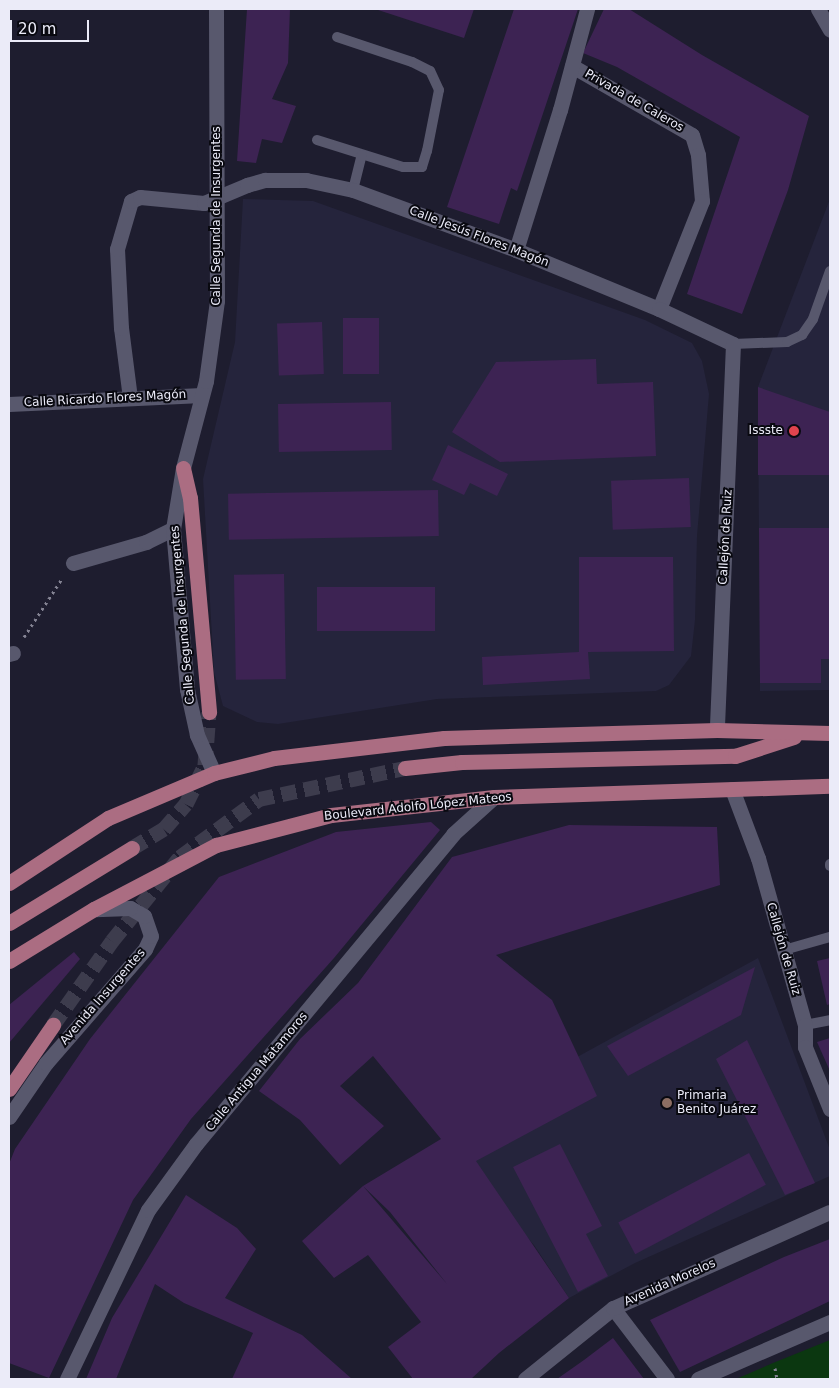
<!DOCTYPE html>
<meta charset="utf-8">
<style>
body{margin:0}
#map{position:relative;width:839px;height:1388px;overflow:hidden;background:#1e1d2f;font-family:"DejaVu Sans",sans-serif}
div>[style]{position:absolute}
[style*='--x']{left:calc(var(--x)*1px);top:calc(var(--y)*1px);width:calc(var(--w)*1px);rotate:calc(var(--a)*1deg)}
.built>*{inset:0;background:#25243c}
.green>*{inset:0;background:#0b3710}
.building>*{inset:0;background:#3d2353;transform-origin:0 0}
.primary-tunnel>*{height:15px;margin-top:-7.5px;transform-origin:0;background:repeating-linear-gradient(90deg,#3d3c4d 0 15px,transparent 0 23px)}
.path>*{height:3px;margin-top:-1.5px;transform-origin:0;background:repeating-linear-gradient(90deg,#848393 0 2.5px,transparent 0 6.5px)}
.service>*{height:10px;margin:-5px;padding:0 5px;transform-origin:5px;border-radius:5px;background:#58586d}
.minor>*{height:15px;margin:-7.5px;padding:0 7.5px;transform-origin:7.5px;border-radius:7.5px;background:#58586d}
.tertiary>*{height:15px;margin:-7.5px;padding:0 7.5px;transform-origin:7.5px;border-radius:7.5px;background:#58586d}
.primary>*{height:15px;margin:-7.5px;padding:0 7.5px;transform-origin:7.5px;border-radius:7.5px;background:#ab6d82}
.dots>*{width:14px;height:14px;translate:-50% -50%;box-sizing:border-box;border:2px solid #090910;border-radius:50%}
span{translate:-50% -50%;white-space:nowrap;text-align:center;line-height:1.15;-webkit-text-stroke:4px #090910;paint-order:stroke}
.street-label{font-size:12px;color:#ebebf8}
.poi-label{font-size:12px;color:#ebebf8}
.right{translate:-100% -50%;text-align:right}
.left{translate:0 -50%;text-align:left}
.frame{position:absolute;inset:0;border:10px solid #ebebf8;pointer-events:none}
.scale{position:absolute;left:10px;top:20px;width:79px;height:22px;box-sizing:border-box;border:2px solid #ebebf8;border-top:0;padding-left:6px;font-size:15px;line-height:18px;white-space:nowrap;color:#ebebf8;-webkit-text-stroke:4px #090910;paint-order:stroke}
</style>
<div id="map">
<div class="built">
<i style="clip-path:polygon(243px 199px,313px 201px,645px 320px,692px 343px,702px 361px,709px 394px,697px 536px,695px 620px,691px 656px,669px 685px,656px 691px,437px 699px,278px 724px,257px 722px,223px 706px,214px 672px,203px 479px,235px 342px)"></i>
<i style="clip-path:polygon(830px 199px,830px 690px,760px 691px,758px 387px)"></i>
<i style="clip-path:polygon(758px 958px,830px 1150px,830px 1176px,635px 1263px,569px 1298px,534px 1245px,455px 1157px,579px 1056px)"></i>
</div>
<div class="green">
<i style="clip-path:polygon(830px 1340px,830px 1379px,736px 1379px,773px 1363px)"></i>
</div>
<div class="building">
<i style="clip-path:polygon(247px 9px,290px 9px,288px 63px,272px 99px,296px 106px,282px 143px,262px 139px,256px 163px,237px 161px)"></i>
<i style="clip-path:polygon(375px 9px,474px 9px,464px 38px)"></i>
<i style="clip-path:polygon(514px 9px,578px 9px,517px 191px,511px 188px,499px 224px,447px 207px)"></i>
<i style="clip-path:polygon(604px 9px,629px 9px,702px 55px,809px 116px,788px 190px,742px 314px,687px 294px,740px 137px,617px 67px,583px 53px)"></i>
<i style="left:343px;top:318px;width:36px;height:56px"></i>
<i style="left:322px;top:322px;width:52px;height:45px;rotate:88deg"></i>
<i style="clip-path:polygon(596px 359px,597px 384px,653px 382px,656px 456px,500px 462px,452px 432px,496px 362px)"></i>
<i style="clip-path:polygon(758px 387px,830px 412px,830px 475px,758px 475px)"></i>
<i style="left:391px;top:402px;width:48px;height:113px;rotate:89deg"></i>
<i style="clip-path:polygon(448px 445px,508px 474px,497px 496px,470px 483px,464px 495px,432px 480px)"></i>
<i style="left:689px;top:478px;width:49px;height:78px;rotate:88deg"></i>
<i style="left:438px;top:490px;width:46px;height:210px;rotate:89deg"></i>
<i style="clip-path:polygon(759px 528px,830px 528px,830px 659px,821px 659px,821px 683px,760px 683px)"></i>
<i style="clip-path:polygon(579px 557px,673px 557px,674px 651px,588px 652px,590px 679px,483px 685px,482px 657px,579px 652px)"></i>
<i style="left:284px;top:574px;width:105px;height:50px;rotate:89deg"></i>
<i style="left:317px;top:587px;width:118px;height:44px"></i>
<i style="clip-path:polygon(431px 822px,440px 830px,334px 958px,191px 1119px,133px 1200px,49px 1378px,9px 1363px,9px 1164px,15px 1149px,90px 1039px,219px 877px,336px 832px)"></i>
<i style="clip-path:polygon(evenodd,569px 825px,717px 827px,720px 885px,496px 955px,552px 1000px,597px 1096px,476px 1161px,569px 1298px,499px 1353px,471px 1379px,413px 1379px,388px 1347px,421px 1322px,368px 1255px,334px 1278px,302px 1241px,363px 1186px,441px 1139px,373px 1056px,340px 1086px,384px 1126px,340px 1165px,300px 1120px,259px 1091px,300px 1039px,358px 983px,452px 857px,569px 825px,363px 1186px,390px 1212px,447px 1284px,363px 1186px)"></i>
<i style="clip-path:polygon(74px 952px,80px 959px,9px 1043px,9px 1005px)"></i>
<i style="clip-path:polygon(830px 958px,830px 1004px,827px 1005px,817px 961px)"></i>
<i style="clip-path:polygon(755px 967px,741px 1015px,628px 1076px,607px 1046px)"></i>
<i style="clip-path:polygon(830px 1038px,830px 1071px,817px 1042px)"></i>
<i style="clip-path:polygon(747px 1040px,815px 1183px,785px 1195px,716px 1059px)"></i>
<i style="clip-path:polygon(560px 1144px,602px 1226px,586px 1234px,608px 1276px,578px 1292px,513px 1167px)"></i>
<i style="left:749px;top:1153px;width:36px;height:148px;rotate:62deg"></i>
<i style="clip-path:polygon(186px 1195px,237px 1228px,256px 1249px,225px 1298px,302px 1335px,352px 1379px,232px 1379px,253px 1333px,184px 1303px,155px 1284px,116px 1379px,86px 1379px,112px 1318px)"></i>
<i style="clip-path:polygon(830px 1239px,830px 1301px,680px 1372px,650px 1320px,784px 1257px)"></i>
<i style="clip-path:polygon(613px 1338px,644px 1379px,557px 1379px,584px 1360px)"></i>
</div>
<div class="primary-tunnel">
<i style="--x:132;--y:848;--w:37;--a:-31"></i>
<i style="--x:164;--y:829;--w:33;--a:-49"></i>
<i style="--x:186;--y:804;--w:43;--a:-64"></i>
<i style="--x:205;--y:765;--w:53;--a:-85.7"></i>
<i style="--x:53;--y:1025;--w:103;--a:-54.9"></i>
<i style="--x:112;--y:941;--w:108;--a:-51"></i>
<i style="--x:180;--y:857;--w:98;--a:-36.3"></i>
<i style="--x:259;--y:799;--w:149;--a:-12"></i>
</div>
<div class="path">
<i style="--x:24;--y:637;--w:68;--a:-57"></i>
<i style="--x:775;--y:1368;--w:11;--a:80"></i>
</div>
<div class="service">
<i style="--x:317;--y:140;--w:90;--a:17.4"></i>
<i style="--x:403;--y:167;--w:19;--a:0"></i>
<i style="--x:422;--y:167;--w:17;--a:-73"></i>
<i style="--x:427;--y:151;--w:62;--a:-78.9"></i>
<i style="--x:439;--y:90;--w:21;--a:-115"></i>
<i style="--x:430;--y:71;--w:20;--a:-153"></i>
<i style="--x:412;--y:62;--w:79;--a:-161.6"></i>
<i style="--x:353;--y:190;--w:36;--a:-76"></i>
<i style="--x:733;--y:344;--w:54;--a:-2.1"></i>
<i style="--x:787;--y:342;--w:17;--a:-25"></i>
<i style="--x:802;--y:335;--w:19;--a:-55"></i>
<i style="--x:813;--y:319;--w:51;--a:-70.5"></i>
<i style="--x:830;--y:864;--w:2;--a:90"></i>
<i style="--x:784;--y:950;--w:48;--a:-15.8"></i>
<i style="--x:805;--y:1025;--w:25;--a:-11"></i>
</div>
<div class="minor">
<i style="--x:572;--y:66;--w:138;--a:29.9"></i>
<i style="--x:692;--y:135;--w:21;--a:73"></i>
<i style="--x:698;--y:155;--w:46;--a:85"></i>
<i style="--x:702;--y:201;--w:116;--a:111.7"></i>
<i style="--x:516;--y:250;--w:147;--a:-72.6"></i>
<i style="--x:560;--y:110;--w:105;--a:-75"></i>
<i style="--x:130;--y:398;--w:71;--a:-97.3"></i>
<i style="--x:121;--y:328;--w:79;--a:-92.9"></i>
<i style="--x:117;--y:249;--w:50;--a:-73.7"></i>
<i style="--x:131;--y:201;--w:10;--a:-24"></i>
<i style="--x:140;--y:197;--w:64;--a:5.4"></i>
<i style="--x:204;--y:203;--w:47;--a:-22.7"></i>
<i style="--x:247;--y:185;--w:19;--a:-16"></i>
<i style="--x:265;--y:180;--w:41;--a:0"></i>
<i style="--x:306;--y:180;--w:48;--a:12"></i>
<i style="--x:353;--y:190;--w:174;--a:20.2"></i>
<i style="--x:516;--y:250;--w:155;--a:22.4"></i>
<i style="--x:659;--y:309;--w:82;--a:25.3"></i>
<i style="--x:733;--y:344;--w:386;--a:92.4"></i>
<i style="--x:9;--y:404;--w:193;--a:-2.7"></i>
<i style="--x:73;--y:563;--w:76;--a:-16"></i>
<i style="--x:146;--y:542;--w:30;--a:-26"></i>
<i style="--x:9;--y:654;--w:4;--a:-14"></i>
<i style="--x:214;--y:773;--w:42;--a:-114.1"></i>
<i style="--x:197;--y:735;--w:47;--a:-102.3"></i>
<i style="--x:187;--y:689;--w:161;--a:-95"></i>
<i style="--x:173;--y:529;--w:62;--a:-80.7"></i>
<i style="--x:183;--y:468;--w:90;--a:-75.2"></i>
<i style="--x:206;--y:381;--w:81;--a:-82.2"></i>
<i style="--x:217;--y:301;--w:292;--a:-90.2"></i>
<i style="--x:732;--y:789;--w:74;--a:69.4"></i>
<i style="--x:758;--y:858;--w:173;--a:74.3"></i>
<i style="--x:805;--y:1025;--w:22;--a:90"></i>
<i style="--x:805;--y:1047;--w:67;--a:68"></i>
<i style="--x:9;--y:1117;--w:65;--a:-55.6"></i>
<i style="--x:46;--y:1063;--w:151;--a:-49"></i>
<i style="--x:145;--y:949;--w:14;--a:-65"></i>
<i style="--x:151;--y:936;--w:21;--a:-109"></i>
<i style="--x:144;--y:916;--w:16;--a:-150"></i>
<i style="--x:130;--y:908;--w:35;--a:178"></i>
<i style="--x:613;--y:1308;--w:89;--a:52.7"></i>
<i style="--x:67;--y:1379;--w:187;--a:-64.4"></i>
<i style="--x:148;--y:1210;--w:82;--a:-54"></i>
<i style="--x:196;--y:1144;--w:403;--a:-50.3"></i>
<i style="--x:453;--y:834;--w:55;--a:-42.1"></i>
<i style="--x:525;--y:1379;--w:113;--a:-38.9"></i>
<i style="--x:613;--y:1308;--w:237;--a:-23.9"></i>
<i style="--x:698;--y:1379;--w:144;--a:-23.4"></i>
</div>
<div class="tertiary">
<i style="--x:818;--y:9;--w:24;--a:60"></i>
</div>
<div class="primary">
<i style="--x:183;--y:468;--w:31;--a:77"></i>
<i style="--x:190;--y:498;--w:215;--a:84.9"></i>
<i style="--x:405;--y:768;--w:57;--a:-6"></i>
<i style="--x:462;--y:762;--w:273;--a:-1.3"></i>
<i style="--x:735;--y:756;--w:62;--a:-17.9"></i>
<i style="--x:9;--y:883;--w:118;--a:-33.3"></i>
<i style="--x:108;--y:818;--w:115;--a:-23"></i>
<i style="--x:214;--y:773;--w:62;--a:-14"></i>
<i style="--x:274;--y:758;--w:171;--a:-6.7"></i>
<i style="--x:444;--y:738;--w:273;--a:-1.7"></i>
<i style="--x:717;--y:730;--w:113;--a:1.5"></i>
<i style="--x:9;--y:923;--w:144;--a:-31.4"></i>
<i style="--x:9;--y:961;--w:100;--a:-31.5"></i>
<i style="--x:94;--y:909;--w:138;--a:-27.7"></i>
<i style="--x:216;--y:845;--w:119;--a:-14.6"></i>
<i style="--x:331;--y:815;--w:164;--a:-6.3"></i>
<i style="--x:494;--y:797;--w:336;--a:-1.9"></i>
<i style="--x:9;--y:1089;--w:78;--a:-55.5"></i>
</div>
<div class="dots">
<i style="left:794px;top:431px;background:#e0444e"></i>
<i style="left:667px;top:1103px;background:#8d6e63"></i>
</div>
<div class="street-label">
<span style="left:634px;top:101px;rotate:30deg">Privada de Caleros</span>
<span style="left:217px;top:216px;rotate:-90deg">Calle Segunda de Insurgentes</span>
<span style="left:479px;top:237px;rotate:21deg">Calle Jesús Flores Magón</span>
<span style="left:105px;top:399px;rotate:-3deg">Calle Ricardo Flores Magón</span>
<span style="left:726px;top:537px;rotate:-87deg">Callejón de Ruiz</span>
<span style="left:183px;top:615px;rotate:-95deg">Calle Segunda de Insurgentes</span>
<span style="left:418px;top:807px;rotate:-6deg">Boulevard Adolfo López Mateos</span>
<span style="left:783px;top:949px;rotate:74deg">Callejón de Ruiz</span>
<span style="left:103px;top:997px;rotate:-49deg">Avenida Insurgentes</span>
<span style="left:257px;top:1072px;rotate:-50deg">Calle Antigua Matamoros</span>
<span style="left:670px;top:1283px;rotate:-24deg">Avenida Morelos</span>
</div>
<div class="poi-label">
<span class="right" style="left:783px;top:431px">Issste</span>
<span class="left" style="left:677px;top:1103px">Primaria<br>Benito Juárez</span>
</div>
<div class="frame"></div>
<div class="scale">20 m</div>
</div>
